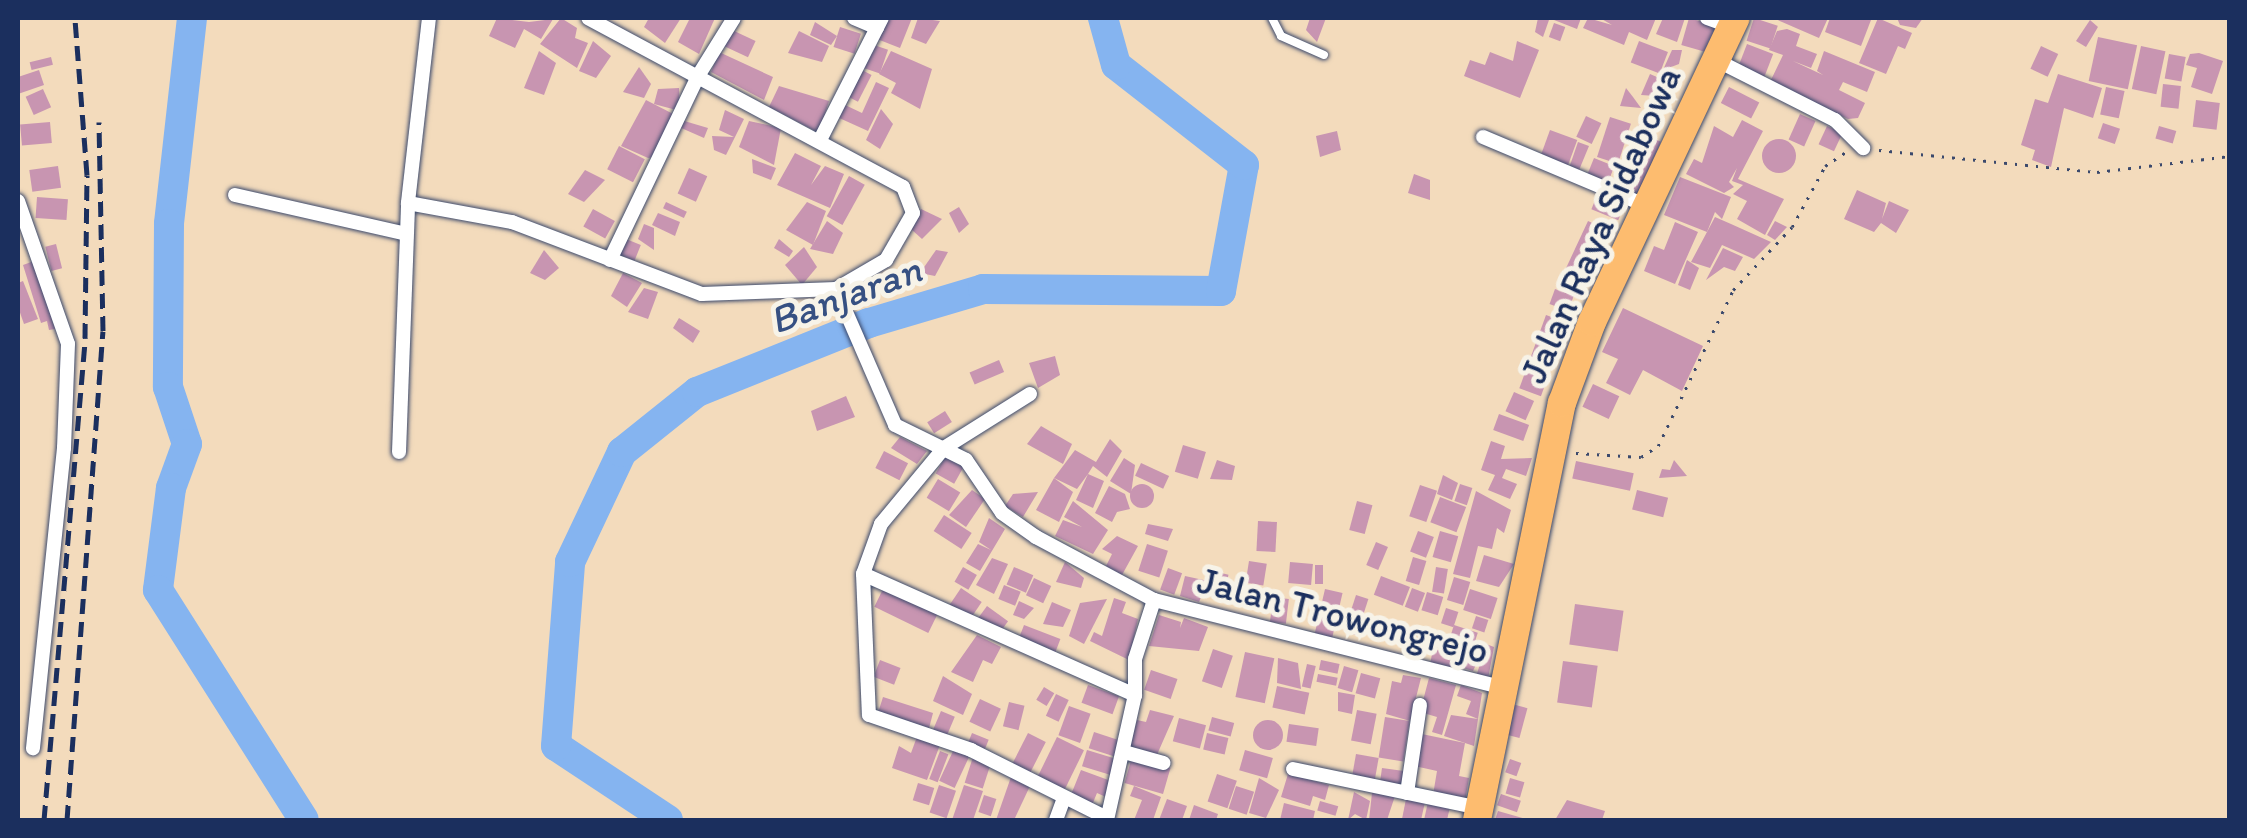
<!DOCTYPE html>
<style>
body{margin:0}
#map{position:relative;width:2247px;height:838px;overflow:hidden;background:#f3dbbc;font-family:Itim,sans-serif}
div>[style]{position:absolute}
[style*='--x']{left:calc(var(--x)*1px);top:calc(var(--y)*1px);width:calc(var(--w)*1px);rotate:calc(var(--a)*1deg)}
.river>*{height:30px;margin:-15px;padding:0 15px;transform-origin:15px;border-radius:15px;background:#85b4f0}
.building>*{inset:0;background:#c895b1;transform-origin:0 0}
.round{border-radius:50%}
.path>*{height:2.5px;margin-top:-1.25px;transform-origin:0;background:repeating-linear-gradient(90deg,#3b496c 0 2.5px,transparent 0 10.5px)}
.roads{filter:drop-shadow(0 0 2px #3b496c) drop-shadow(0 0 2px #3b496c)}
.lane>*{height:8px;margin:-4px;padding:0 4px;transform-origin:4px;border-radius:4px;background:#fff}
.street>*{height:14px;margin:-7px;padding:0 7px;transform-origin:7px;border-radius:7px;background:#fff}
.highway>*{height:28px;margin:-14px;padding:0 14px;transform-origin:14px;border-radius:14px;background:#fdbc6f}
.rail>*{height:5px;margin-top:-2.5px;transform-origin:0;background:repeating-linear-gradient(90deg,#1b2f5e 0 15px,transparent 0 23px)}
span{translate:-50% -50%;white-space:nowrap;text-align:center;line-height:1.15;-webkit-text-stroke:10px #f7f3e8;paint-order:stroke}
.street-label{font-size:38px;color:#1b2f5e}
.water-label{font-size:40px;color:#365082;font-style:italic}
.frame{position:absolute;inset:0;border:20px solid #1b2f5e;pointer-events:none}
</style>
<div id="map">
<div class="river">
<i style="--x:192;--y:18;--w:207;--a:96.4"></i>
<i style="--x:169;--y:224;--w:163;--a:90.4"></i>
<i style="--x:168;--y:387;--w:60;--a:71.6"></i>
<i style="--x:187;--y:444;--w:47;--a:110"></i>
<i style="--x:171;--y:488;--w:103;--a:97.3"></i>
<i style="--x:158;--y:590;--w:272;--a:57.6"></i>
<i style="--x:668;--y:820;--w:134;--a:-146.5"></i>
<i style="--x:556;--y:746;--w:185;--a:-85.6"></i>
<i style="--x:570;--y:562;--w:122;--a:-64.7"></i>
<i style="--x:622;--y:452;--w:96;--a:-38.7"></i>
<i style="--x:697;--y:392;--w:185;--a:-21.9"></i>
<i style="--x:869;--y:323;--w:119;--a:-16.6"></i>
<i style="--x:983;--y:289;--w:238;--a:0.5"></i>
<i style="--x:1221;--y:291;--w:128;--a:-79.7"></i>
<i style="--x:1244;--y:165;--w:162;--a:-142"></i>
<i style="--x:1116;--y:65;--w:49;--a:-105.5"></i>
</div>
<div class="building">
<i style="clip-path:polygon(497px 18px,529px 22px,553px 19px,541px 39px,524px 29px,515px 48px,489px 36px)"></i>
<i style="clip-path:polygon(561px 18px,577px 28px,575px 38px,588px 43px,577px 68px,540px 44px)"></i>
<i style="clip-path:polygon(649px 18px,681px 18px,665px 43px,644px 27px)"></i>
<i style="clip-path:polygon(690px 18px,715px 18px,699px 54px,678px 42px)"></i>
<i style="clip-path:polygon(886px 18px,912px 18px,900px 48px,877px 39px)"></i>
<i style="clip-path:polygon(918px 18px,940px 21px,926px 44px,911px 38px)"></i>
<i style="clip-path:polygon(1310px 18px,1326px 18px,1317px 42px,1306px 30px)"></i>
<i style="clip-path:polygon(1538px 18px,1549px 20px,1543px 37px,1535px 32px)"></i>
<i style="clip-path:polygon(1549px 18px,1581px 18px,1577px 29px)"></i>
<i style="clip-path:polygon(1588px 18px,1612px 25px,1600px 18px,1656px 18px,1647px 40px,1629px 32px,1624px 45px,1583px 28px)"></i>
<i style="clip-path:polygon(1663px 18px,1685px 18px,1677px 42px,1656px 34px)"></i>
<i style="left:1689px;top:18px;width:29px;height:28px;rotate:16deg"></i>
<i style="left:1754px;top:18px;width:25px;height:24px;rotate:18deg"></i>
<i style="clip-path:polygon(1773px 18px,1828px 18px,1819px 38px)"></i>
<i style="clip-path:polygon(1830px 18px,1871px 20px,1861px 46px,1825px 32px)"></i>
<i style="clip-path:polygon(1878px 18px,1912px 33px,1905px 49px,1898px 46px,1886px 74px,1859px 63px)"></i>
<i style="clip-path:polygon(1897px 18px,1923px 18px,1916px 28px,1900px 25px)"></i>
<i style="clip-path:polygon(2090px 20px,2098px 27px,2086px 47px,2076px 41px)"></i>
<i style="clip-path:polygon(815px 22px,837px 36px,831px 45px,810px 35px)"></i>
<i style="left:1554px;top:23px;width:12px;height:15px;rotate:20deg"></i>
<i style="left:840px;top:27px;width:22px;height:21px;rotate:18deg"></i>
<i style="clip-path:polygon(1787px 29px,1800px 34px,1796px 46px,1817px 54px,1811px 68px,1793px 61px,1823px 75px,1817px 71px,1824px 51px,1875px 72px,1867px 92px,1843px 82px,1839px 90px,1865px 103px,1858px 118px,1848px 119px,1770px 82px,1783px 55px,1769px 50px,1777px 31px)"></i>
<i style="left:732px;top:30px;width:26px;height:18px;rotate:25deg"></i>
<i style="clip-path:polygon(799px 31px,829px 46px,822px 62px,788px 53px)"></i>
<i style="left:2098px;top:37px;width:40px;height:45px;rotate:12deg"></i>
<i style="clip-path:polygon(593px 41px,611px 56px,596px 78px,579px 71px)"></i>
<i style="clip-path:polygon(1517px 41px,1539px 50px,1520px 98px,1464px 76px,1470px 60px,1485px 65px,1490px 52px,1513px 61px)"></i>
<i style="left:1639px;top:41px;width:31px;height:23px;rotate:21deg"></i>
<i style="left:871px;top:44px;width:18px;height:25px;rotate:19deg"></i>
<i style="left:1747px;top:44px;width:28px;height:27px;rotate:21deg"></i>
<i style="left:2041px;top:46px;width:19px;height:25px;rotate:25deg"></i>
<i style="left:2141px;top:46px;width:25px;height:44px;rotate:12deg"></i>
<i style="clip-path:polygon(1672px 50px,1682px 50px,1679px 64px,1663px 70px)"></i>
<i style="clip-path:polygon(539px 51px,556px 63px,544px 95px,524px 88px)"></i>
<i style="clip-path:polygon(891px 51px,932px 69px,920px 109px,891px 93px,896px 83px,879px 74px)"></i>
<i style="clip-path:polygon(719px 52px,773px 77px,764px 100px,711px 72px)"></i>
<i style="clip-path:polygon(2199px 53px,2223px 61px,2212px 94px,2191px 87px,2197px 68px,2186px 65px,2190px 54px)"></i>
<i style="left:2169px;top:54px;width:17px;height:25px;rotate:10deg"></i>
<i style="left:51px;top:57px;width:8px;height:22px;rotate:76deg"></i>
<i style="clip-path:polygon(639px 67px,651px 84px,644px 98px,623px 92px)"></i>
<i style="left:860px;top:69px;width:13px;height:30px;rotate:27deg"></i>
<i style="clip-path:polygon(39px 70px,44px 85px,18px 94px,18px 77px)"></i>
<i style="clip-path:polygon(1650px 74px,1675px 85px,1671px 97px,1641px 95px)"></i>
<i style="clip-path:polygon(2058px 74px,2102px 88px,2093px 118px,2064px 108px,2051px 167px,2032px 160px,2035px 150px,2021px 145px,2035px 99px,2048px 103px)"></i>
<i style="clip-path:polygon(876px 82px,889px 88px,868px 131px,837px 117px,843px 104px,862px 113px)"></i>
<i style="left:2163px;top:84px;width:18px;height:23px;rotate:6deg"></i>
<i style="clip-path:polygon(779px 86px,829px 101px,819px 133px,769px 107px)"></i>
<i style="left:1729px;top:87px;width:34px;height:18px;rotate:27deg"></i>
<i style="left:2106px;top:87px;width:19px;height:28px;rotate:12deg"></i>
<i style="clip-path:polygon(679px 88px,680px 111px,654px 104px,658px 89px)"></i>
<i style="clip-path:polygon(1626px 88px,1633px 97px,1641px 108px,1620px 106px)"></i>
<i style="left:43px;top:89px;width:20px;height:19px;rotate:66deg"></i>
<i style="clip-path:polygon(646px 100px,679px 117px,660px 156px,648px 158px,621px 146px)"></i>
<i style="left:2196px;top:100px;width:24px;height:27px;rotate:7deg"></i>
<i style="left:1647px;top:105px;width:16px;height:25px;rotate:22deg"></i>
<i style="clip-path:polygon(881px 109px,893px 124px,880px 149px,866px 140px)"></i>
<i style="clip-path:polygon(725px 110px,744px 119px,726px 155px,714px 150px,712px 136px,734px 137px,719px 130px)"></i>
<i style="left:1800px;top:114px;width:17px;height:28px;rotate:24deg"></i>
<i style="left:1586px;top:116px;width:17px;height:23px;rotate:25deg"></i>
<i style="left:1610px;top:117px;width:22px;height:42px;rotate:18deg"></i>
<i style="clip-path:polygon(681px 120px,708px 128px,704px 138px,679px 127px)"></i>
<i style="clip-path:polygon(1742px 120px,1763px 131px,1738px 179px,1784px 199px,1765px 235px,1737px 219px,1747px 201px,1733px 194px,1743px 185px,1732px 181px,1737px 168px,1729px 182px,1734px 187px,1724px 193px,1686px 174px,1694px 159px,1702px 163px,1714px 126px,1733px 137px)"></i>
<i style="clip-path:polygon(749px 121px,781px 128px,774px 165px,739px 147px)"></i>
<i style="left:50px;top:122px;width:21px;height:30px;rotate:85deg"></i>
<i style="left:2103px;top:123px;width:18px;height:16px;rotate:19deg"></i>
<i style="left:1827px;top:126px;width:17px;height:20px;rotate:25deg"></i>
<i style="left:2159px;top:126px;width:18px;height:13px;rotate:16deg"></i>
<i style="left:1550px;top:130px;width:29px;height:30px;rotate:20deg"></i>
<i style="clip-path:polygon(1337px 131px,1341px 150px,1320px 157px,1316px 136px)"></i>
<i style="left:1638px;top:132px;width:25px;height:59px;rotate:23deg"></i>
<i class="round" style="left:1762px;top:139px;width:34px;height:34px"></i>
<i style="clip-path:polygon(1578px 142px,1589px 146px,1577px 175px,1568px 171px)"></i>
<i style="left:619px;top:146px;width:29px;height:26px;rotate:27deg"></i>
<i style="clip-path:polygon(795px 153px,821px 166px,811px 185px,825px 166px,844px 174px,830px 208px,777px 185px)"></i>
<i style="left:1594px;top:158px;width:22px;height:22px;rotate:22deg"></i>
<i style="clip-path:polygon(752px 159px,776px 168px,771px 180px,753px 173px)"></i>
<i style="left:58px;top:166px;width:22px;height:29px;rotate:82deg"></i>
<i style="left:689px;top:168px;width:20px;height:28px;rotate:24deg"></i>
<i style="clip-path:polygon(585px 170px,605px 180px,584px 202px,568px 194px)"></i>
<i style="clip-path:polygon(1414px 174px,1430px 180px,1430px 200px,1408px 193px)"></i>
<i style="left:849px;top:176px;width:18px;height:46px;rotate:29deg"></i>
<i style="clip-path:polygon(1680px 177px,1731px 197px,1722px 219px,1715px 212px,1707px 232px,1664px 215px)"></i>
<i style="left:1600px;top:188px;width:29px;height:23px;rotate:22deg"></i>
<i style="clip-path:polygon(1857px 190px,1886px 203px,1882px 219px,1889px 201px,1909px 210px,1896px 233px,1881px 223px,1874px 232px,1844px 219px)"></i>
<i style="left:37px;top:197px;width:31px;height:21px;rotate:4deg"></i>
<i style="left:666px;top:202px;width:23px;height:7px;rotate:25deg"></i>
<i style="clip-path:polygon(807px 202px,826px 211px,813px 245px,786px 230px)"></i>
<i style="clip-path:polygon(959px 207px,969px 224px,959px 233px,949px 213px)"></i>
<i style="left:593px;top:209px;width:25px;height:20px;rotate:29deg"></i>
<i style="clip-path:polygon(921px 209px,942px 219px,922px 239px,911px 229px)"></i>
<i style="clip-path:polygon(658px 213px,680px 222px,675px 236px,652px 225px)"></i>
<i style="clip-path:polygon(1715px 217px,1731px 224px,1771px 242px,1754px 259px,1722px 245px,1710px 268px,1691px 262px)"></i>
<i style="clip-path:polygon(827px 221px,843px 233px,833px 254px,810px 249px)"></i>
<i style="left:1588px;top:221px;width:21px;height:68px;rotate:25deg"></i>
<i style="clip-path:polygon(1775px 221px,1787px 227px,1775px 240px,1767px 235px)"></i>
<i style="clip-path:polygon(1675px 222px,1698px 232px,1675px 284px,1644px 271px,1654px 246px,1664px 250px)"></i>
<i style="clip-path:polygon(644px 224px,654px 228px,654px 250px,638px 239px)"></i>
<i style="left:626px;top:239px;width:16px;height:17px;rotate:22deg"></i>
<i style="clip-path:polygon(779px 239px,793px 251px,789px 257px,774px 248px)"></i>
<i style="left:56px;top:244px;width:25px;height:11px;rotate:76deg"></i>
<i style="clip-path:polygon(804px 247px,817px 267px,802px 285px,785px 265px)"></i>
<i style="clip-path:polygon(1723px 248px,1743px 257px,1735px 271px,1724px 267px,1706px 280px)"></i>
<i style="clip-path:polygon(544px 250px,559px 268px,545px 280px,530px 273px)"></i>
<i style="clip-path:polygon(936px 250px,948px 252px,935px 276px,920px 273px)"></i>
<i style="clip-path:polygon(1687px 260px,1699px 268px,1690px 290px,1678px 285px)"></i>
<i style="clip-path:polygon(34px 261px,55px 329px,49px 330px,47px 321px,41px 323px,23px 265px)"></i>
<i style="clip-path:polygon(623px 273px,642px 283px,627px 307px,611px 296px)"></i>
<i style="clip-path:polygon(23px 281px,38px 319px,24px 324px,18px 307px,18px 283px)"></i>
<i style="clip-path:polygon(644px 288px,658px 292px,648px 319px,628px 312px)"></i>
<i style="left:1555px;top:289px;width:20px;height:16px;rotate:20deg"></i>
<i style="clip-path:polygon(1623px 308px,1703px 346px,1682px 391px,1643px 370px,1630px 395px,1606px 383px,1618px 359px,1602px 352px)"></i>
<i style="left:1546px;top:315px;width:23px;height:78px;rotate:20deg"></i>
<i style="clip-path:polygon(679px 318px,700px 331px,693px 343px,673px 328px)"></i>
<i style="clip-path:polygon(1055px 356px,1060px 375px,1038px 388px,1029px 363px)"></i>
<i style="left:999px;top:360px;width:13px;height:32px;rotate:67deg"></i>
<i style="left:1593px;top:384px;width:29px;height:25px;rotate:25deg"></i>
<i style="left:1514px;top:392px;width:22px;height:21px;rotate:24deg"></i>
<i style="clip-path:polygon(846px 396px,855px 417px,817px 431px,811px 411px)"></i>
<i style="left:945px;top:411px;width:13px;height:21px;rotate:58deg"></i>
<i style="left:1499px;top:414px;width:32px;height:17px;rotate:20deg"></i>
<i style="clip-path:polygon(1041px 426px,1072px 444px,1063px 464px,1027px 444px)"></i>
<i style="clip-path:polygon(900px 437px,927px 451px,917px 464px,891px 448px)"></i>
<i style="clip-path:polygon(1110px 439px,1122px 451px,1107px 477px,1093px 466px,1088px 474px,1104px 481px,1093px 508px,1076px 500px,1088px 474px,1077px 489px,1054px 478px,1075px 450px,1096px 462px)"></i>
<i style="clip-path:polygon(1491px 441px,1505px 446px,1501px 459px,1532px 458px,1526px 476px,1506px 469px,1502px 478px,1517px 484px,1510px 499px,1488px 490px,1495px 475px,1481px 470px)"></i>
<i style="left:1183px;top:445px;width:24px;height:28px;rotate:17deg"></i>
<i style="left:884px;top:451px;width:27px;height:19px;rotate:27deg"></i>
<i style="left:945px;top:457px;width:21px;height:19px;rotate:29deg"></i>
<i style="clip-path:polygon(1124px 458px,1135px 465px,1131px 494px,1110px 481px)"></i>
<i style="clip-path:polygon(1217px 460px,1235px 466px,1232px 480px,1210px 479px)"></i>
<i style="clip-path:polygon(1674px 460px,1687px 476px,1659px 478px,1662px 469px,1670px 470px)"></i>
<i style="left:1576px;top:461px;width:59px;height:18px;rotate:12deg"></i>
<i style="left:1141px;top:463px;width:31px;height:14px;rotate:25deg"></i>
<i style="clip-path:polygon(1443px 475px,1458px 483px,1452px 500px,1437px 494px)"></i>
<i style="clip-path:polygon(1054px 478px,1073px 492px,1059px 522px,1036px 510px)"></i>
<i style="left:938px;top:479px;width:26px;height:22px;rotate:31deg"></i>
<i class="round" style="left:1130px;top:484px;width:24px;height:24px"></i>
<i style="left:1460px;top:484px;width:13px;height:18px;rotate:18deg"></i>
<i style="left:1420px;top:485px;width:18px;height:33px;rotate:19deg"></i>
<i style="clip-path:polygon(1109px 486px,1125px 494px,1130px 509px,1117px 512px,1112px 522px,1095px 513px)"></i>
<i style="clip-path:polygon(972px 490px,985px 499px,966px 527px,949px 515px)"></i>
<i style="left:1637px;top:490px;width:32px;height:20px;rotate:14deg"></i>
<i style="clip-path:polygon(1476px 491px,1511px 510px,1504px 533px,1497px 528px,1492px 549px,1478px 546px,1470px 578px,1453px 574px)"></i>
<i style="clip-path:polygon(1038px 492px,1023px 517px,1005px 506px,1013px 494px)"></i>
<i style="left:1440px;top:497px;width:28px;height:27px;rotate:21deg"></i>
<i style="clip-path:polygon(1073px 501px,1108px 530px,1093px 554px,1055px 536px,1063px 520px,1082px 527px,1064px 517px)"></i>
<i style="left:1357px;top:501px;width:16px;height:30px;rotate:15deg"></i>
<i style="left:944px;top:515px;width:33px;height:19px;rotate:33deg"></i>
<i style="clip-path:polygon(989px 518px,1005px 529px,980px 571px,966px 563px,978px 544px,991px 550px,979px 542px)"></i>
<i style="left:1258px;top:521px;width:19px;height:30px;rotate:3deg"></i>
<i style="clip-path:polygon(1148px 524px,1173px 529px,1168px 541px,1145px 534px)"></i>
<i style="left:1418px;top:531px;width:17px;height:22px;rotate:21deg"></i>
<i style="left:1440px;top:531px;width:19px;height:27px;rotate:16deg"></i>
<i style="clip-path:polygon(1117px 536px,1138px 546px,1122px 575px,1106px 566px,1112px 554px,1102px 549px)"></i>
<i style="left:1376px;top:542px;width:13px;height:25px;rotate:23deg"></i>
<i style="left:1147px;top:544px;width:22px;height:28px;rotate:18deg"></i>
<i style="clip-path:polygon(1484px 555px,1514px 564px,1499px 587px,1476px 581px)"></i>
<i style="left:1413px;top:557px;width:14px;height:25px;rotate:17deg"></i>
<i style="clip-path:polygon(992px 558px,1008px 564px,994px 594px,976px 585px)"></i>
<i style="left:1249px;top:561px;width:18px;height:22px;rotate:9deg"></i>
<i style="clip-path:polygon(1065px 562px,1084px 578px,1081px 588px,1056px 582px)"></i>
<i style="left:1290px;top:562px;width:23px;height:21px;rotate:5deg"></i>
<i style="left:1315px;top:565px;width:8px;height:19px"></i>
<i style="left:963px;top:567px;width:16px;height:17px;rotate:30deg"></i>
<i style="left:1014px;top:567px;width:21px;height:19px;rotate:23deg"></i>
<i style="left:1436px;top:567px;width:12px;height:25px;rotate:9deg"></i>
<i style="left:1168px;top:568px;width:15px;height:23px;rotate:20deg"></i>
<i style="left:1213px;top:571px;width:16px;height:25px;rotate:14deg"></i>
<i style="clip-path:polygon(1185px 576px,1208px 581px,1199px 602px,1180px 596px)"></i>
<i style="left:1381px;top:576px;width:31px;height:20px;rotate:21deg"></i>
<i style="left:1454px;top:577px;width:17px;height:24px;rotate:17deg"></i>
<i style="left:1034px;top:578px;width:19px;height:19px;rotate:25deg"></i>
<i style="left:1004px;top:585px;width:18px;height:15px;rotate:22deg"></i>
<i style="left:884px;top:587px;width:60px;height:22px;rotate:26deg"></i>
<i style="left:961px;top:588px;width:25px;height:22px;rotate:34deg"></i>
<i style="left:1244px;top:588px;width:20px;height:16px;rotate:15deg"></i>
<i style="left:1412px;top:588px;width:14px;height:20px;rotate:21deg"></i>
<i style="left:1325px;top:589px;width:18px;height:49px;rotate:13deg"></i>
<i style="left:1470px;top:589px;width:29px;height:22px;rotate:18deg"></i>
<i style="left:1427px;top:592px;width:17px;height:19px;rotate:17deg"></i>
<i style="left:1356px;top:595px;width:13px;height:38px;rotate:18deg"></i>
<i style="left:1273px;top:597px;width:16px;height:25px;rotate:7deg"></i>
<i style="clip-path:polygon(1114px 598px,1126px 602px,1122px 613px,1138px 619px,1129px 660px,1090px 641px,1094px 632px,1102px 636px)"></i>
<i style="clip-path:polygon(1107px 599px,1084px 644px,1069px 636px,1080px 603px)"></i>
<i style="clip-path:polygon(1019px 601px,1034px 608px,1024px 619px,1013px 615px)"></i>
<i style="clip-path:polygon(1052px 602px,1071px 610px,1063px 627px,1043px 624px)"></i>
<i style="left:1575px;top:604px;width:49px;height:41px;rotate:8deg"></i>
<i style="left:987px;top:606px;width:26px;height:19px;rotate:36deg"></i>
<i style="left:1446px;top:608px;width:13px;height:16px;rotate:18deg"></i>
<i style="clip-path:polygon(1159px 615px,1181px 622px,1180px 628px,1184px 618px,1208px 627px,1199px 651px,1149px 646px)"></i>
<i style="left:1476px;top:616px;width:13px;height:13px;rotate:18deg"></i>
<i style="left:1024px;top:625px;width:39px;height:20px;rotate:21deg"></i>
<i style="left:1454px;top:625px;width:25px;height:11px;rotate:18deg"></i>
<i style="clip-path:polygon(977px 635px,1001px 647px,992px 664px,983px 660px,973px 682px,951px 672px)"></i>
<i style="clip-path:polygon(1486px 644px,1494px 647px,1488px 679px,1476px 677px)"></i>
<i style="left:1213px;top:649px;width:21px;height:34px;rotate:19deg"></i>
<i style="left:1433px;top:649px;width:21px;height:17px;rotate:11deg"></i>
<i style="clip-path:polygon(1457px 649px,1468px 650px,1466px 663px,1470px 650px,1482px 652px,1473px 671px,1453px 665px)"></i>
<i style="left:1245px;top:652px;width:30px;height:46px;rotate:12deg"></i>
<i style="clip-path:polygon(1278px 658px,1298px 663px,1301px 689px,1277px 683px)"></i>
<i style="left:880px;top:660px;width:22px;height:18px;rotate:21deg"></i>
<i style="left:1321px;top:660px;width:19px;height:10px;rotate:12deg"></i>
<i style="left:1563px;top:661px;width:35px;height:42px;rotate:8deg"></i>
<i style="left:1307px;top:664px;width:9px;height:23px;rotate:13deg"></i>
<i style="left:1344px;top:666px;width:15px;height:23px;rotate:16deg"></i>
<i style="left:1151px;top:670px;width:28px;height:21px;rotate:19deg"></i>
<i style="left:1361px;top:673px;width:20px;height:21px;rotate:15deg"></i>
<i style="left:1318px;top:674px;width:20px;height:8px;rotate:11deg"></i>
<i style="clip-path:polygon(1403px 675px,1421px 678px,1410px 721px,1386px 714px,1392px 681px,1401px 683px)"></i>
<i style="clip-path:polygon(943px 676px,972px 694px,963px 715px,933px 701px)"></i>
<i style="clip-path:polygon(1429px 678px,1456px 685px,1442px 735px,1432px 732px,1437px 717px,1420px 712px)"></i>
<i style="left:1088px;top:685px;width:33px;height:19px;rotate:20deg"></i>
<i style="clip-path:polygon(1461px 685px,1482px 693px,1478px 719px,1466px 714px,1471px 701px,1457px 696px)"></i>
<i style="left:1277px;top:686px;width:33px;height:22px;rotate:12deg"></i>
<i style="left:1044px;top:687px;width:12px;height:15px;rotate:31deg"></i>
<i style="clip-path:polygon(1338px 692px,1355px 695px,1352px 714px,1338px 711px)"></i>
<i style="left:1056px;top:694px;width:14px;height:24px;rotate:25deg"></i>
<i style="clip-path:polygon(883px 697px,933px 713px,928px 732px,878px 713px)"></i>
<i style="left:980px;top:699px;width:23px;height:25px;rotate:25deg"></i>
<i style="left:1009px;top:702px;width:16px;height:25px;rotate:14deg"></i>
<i style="left:1512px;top:704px;width:16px;height:31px;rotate:15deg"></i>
<i style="left:1069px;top:706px;width:23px;height:31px;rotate:20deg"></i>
<i style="clip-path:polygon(1150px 710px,1174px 716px,1156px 757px,1129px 750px,1137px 720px,1146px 722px)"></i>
<i style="left:1357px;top:710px;width:20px;height:31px;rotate:11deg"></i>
<i style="left:941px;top:711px;width:15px;height:23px;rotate:23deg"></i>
<i style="clip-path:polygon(1451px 715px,1478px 719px,1474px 746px,1444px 736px)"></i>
<i style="left:1212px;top:717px;width:23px;height:14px;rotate:15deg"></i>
<i style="left:1385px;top:717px;width:25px;height:41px;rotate:9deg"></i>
<i style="left:1179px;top:718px;width:28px;height:24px;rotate:15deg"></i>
<i class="round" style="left:1253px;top:720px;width:30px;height:30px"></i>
<i style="left:1289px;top:724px;width:30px;height:18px;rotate:8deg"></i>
<i style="left:1094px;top:732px;width:28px;height:17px;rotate:18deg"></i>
<i style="left:972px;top:733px;width:18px;height:12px;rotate:22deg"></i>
<i style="left:1028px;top:733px;width:20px;height:39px;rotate:27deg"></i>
<i style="left:1207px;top:733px;width:22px;height:17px;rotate:13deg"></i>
<i style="clip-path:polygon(1417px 733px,1465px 743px,1459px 776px,1469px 778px,1465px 801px,1433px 795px,1437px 771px,1410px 765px)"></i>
<i style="clip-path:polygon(918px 734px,941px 742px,927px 780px,892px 768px,899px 746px,911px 753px)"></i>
<i style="left:1057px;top:737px;width:30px;height:50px;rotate:26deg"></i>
<i style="left:954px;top:749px;width:17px;height:35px;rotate:25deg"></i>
<i style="left:1087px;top:750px;width:30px;height:17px;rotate:17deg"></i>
<i style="left:1245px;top:750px;width:29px;height:21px;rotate:16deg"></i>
<i style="left:940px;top:751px;width:9px;height:30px;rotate:21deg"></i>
<i style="left:1356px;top:754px;width:23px;height:22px;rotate:10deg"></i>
<i style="left:973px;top:757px;width:19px;height:27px;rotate:18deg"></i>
<i style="left:1132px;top:757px;width:40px;height:27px;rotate:16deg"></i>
<i style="left:1510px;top:759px;width:12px;height:14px;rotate:20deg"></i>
<i style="left:1382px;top:768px;width:22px;height:14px;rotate:8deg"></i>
<i style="clip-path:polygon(1081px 770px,1111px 781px,1106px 797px,1097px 793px,1092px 805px,1070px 797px)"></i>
<i style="left:1217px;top:774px;width:21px;height:29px;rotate:19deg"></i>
<i style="clip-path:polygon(1288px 774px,1329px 785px,1325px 800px,1313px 796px,1310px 806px,1281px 797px)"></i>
<i style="clip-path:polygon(1011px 777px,1030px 786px,1014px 820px,996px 820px)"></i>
<i style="clip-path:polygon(1259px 778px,1279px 790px,1266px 818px,1249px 813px)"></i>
<i style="left:1510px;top:778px;width:15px;height:16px;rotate:16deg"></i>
<i style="left:918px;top:783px;width:17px;height:18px;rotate:17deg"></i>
<i style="left:939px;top:785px;width:18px;height:29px;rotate:19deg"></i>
<i style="clip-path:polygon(964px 785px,983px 791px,973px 820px,952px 820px)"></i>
<i style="clip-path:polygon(1134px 786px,1161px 797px,1153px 820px,1134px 820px,1142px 800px,1130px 796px)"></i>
<i style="left:1236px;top:786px;width:19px;height:24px;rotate:18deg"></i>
<i style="clip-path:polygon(1354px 792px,1370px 801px,1366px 820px,1355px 814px,1348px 820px)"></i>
<i style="clip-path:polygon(1372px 793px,1395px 796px,1387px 820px,1369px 820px)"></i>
<i style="left:1501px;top:794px;width:21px;height:12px;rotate:19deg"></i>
<i style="left:984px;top:795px;width:13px;height:18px;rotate:18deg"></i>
<i style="clip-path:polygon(1167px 799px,1187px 806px,1182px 820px,1159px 820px)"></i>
<i style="clip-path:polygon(1406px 799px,1425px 802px,1421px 820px,1402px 819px)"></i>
<i style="clip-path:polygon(1567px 800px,1605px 811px,1602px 820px,1555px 820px)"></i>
<i style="left:1320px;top:801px;width:19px;height:10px;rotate:16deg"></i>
<i style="clip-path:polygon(1428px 802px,1450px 807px,1447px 820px,1424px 820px)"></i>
<i style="clip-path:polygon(1284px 803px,1315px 811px,1313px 820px,1280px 820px)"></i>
<i style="clip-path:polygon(1194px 805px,1218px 814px,1216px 820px,1189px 820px)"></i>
<i style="clip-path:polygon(1498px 811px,1526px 819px,1526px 820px,1495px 820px)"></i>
</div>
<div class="path">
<i style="--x:1879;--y:150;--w:219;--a:5.8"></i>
<i style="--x:2097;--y:172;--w:134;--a:-6.9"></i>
<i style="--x:1576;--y:453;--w:65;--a:3.5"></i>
<i style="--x:1641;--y:457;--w:20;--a:-33"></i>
<i style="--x:1658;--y:446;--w:173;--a:-64.3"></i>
<i style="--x:1733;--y:290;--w:86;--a:-46.9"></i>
<i style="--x:1792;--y:227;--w:69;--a:-61.6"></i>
<i style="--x:1825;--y:166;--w:25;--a:-34"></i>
</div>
<div class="roads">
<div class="lane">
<i style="--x:1272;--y:18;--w:20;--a:63"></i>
<i style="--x:1281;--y:36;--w:47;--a:23.8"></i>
</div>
<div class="street">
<i style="--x:429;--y:18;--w:186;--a:96.5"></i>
<i style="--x:408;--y:203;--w:106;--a:10.4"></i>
<i style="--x:512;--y:222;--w:203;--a:20.8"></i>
<i style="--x:702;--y:294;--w:134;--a:-2.1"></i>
<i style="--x:836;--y:289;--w:58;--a:-30.1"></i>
<i style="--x:886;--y:260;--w:54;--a:-60.1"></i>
<i style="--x:913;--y:213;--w:28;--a:-111"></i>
<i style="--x:903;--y:187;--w:357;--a:-151.8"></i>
<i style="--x:854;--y:18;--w:25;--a:23"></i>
<i style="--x:1707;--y:18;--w:27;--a:20"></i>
<i style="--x:1716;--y:60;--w:133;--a:26.8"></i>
<i style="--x:1835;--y:120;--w:40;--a:45"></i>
<i style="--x:1483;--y:137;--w:178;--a:22.8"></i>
<i style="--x:820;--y:140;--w:137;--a:-63.1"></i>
<i style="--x:235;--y:195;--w:175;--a:12.8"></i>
<i style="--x:18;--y:201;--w:151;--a:70.7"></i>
<i style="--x:68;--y:344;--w:104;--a:92.2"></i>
<i style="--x:64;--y:448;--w:302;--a:95.9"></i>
<i style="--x:610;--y:260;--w:204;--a:-64.4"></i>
<i style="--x:698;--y:76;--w:68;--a:-58.2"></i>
<i style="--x:836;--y:289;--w:148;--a:66.5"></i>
<i style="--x:895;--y:425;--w:79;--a:26.2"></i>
<i style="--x:966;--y:460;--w:64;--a:55.8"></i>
<i style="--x:1002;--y:513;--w:42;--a:35.2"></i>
<i style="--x:1036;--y:537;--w:134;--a:28.1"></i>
<i style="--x:1030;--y:394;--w:102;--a:147.9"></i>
<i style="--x:944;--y:448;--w:99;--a:129.7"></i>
<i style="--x:881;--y:524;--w:53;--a:109.8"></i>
<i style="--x:863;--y:574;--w:141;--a:87.6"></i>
<i style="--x:869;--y:715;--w:108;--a:18.9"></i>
<i style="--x:971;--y:750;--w:152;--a:26.6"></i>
<i style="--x:399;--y:452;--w:249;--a:-87.9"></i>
<i style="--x:863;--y:574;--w:298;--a:24"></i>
<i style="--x:1124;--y:752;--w:41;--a:15.4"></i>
<i style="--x:1293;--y:769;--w:190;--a:11.8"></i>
<i style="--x:1407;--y:793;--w:89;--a:-81.6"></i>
<i style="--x:1056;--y:820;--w:23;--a:-70"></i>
<i style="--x:1107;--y:820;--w:128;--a:-77.4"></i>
<i style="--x:1135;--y:695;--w:36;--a:-90"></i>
<i style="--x:1135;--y:659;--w:62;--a:-72.1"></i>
<i style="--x:1154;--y:600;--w:361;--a:14.1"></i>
</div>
<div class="highway">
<i style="--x:1477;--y:820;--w:426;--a:-78.5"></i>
<i style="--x:1562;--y:403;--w:86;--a:-69.7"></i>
<i style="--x:1592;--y:322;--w:336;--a:-64.7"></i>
</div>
</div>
<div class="rail">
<i style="--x:44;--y:820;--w:484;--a:-85.1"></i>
<i style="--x:85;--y:338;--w:163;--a:-89.3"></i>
<i style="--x:87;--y:175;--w:157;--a:-94.4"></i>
<i style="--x:67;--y:820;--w:490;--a:-85.8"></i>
<i style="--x:103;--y:331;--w:209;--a:-91.1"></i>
</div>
<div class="street-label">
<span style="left:1601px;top:225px;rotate:-66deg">Jalan Raya Sidabowa</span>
<span style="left:1343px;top:616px;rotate:14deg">Jalan Trowongrejo</span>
</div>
<div class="water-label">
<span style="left:845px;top:294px;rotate:-20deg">Banjaran</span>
</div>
<div class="frame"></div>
</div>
